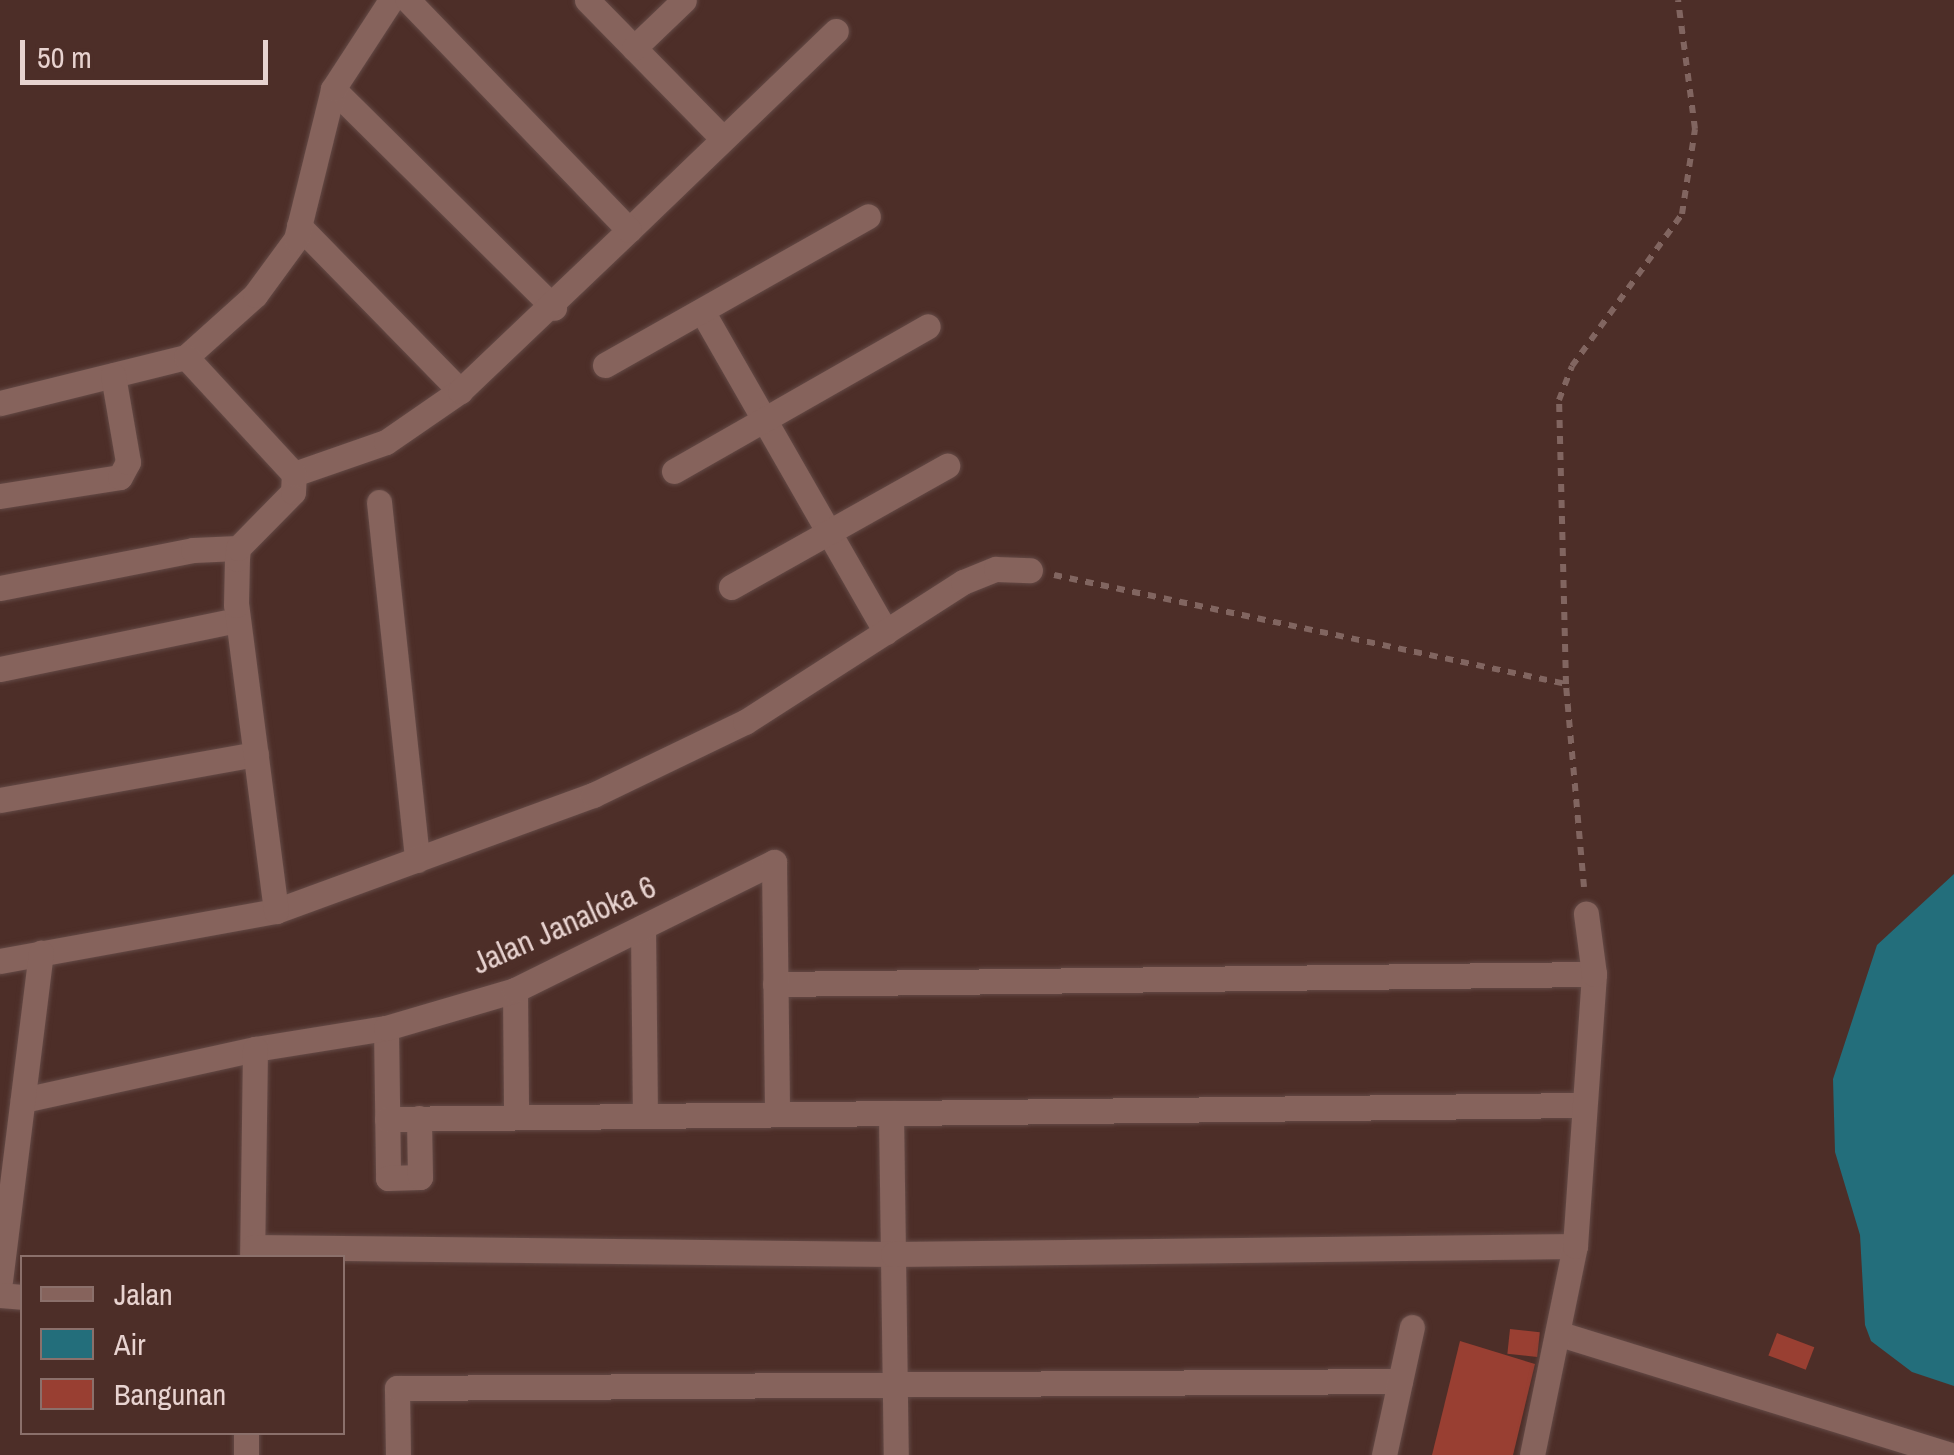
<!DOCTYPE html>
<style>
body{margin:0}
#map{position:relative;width:1954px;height:1455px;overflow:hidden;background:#4d2e28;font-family:"Archivo Narrow",sans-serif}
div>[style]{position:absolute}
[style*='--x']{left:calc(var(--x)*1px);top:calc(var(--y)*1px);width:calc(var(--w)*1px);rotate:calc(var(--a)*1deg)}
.water>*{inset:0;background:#236e7b}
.building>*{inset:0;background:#993f32;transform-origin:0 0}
.path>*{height:6px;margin-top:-3px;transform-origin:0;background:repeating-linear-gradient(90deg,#816560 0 8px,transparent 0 16px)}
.roads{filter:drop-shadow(0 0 2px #644a46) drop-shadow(0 0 2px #644a46)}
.street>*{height:25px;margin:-12.5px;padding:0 12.5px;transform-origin:12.5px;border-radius:12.5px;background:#86635c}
span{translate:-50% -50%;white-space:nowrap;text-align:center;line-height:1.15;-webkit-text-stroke:8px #4d2e28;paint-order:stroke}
.street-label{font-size:32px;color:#e8d3d0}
.legend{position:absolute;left:20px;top:1255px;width:325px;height:180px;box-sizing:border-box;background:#4d2e28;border:2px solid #8b706b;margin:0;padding:12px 18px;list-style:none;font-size:30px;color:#e8d3d0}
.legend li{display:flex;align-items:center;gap:20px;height:50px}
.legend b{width:50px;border:2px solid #8b706b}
.scale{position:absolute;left:20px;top:40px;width:248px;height:45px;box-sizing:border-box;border:5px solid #e8d3d0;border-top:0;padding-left:12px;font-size:30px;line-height:35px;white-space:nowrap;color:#e8d3d0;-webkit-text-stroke:8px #4d2e28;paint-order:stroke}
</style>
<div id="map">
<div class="water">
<i style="clip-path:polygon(1954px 874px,1954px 1386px,1912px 1372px,1871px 1341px,1865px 1325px,1860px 1235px,1835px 1152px,1833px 1079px,1877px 945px)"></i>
</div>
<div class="building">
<i style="left:1510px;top:1329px;width:30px;height:25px;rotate:6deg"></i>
<i style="left:1777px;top:1333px;width:40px;height:24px;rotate:21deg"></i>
<i style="clip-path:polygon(1460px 1341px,1535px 1364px,1513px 1455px,1432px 1455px)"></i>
</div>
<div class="path">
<i style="--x:1054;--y:575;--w:523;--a:12.02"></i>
<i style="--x:1584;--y:887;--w:204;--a:-95.1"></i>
<i style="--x:1566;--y:684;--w:284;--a:-91.4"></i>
<i style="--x:1559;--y:400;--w:36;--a:-69"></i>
<i style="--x:1572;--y:366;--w:188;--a:-54.1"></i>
<i style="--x:1682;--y:214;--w:86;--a:-81.3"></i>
<i style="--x:1695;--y:129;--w:130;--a:-97.5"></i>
</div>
<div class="roads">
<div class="street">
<i style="--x:587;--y:0;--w:194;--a:45.6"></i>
<i style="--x:634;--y:48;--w:69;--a:-43.8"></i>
<i style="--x:333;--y:89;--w:311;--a:44.7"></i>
<i style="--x:299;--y:226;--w:231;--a:45.7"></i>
<i style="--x:629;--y:230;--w:287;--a:-43.9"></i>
<i style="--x:702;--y:311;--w:370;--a:60.2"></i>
<i style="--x:605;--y:365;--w:302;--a:-29.5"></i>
<i style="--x:0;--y:403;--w:192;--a:-13.9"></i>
<i style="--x:186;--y:357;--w:93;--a:-41.9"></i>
<i style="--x:255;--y:295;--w:69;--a:-53.8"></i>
<i style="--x:296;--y:239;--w:154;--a:-76.1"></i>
<i style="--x:333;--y:89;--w:106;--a:-56.9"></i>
<i style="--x:674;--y:471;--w:292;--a:-29.7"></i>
<i style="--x:294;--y:474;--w:97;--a:-19.2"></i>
<i style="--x:386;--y:442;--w:90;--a:-34.6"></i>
<i style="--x:460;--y:391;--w:233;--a:-43.6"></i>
<i style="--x:629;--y:230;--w:319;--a:-133.9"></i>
<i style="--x:0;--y:496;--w:121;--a:-9"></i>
<i style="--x:120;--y:477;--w:17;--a:-62"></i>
<i style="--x:128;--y:462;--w:88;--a:-99.8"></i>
<i style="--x:379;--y:502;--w:360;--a:83.9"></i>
<i style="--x:731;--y:587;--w:248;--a:-29.3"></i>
<i style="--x:0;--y:588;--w:197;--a:-11.1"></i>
<i style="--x:193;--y:550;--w:45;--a:-2.5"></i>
<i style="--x:0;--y:669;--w:242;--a:-11.7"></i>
<i style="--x:0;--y:800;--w:260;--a:-10.2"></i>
<i style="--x:276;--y:911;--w:338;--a:-20.1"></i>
<i style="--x:593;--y:795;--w:169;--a:-25.7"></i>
<i style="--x:745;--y:722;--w:259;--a:-32.7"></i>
<i style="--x:963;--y:582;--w:35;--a:-22"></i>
<i style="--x:996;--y:569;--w:34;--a:2"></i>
<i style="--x:643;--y:927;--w:189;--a:89.4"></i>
<i style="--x:0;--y:961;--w:280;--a:-10.3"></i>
<i style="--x:276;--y:911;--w:309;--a:-97.4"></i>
<i style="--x:236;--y:605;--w:46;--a:-88.8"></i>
<i style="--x:237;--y:559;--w:11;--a:-85"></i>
<i style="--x:238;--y:548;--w:78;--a:-45.5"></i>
<i style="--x:293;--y:492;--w:18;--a:-87"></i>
<i style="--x:294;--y:474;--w:159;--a:-132.7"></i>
<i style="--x:775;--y:984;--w:819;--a:-0.7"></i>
<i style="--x:515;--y:990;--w:127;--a:89.5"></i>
<i style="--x:386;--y:1028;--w:150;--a:89.2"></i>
<i style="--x:388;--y:1178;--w:32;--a:-2"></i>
<i style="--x:420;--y:1177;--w:59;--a:-91"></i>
<i style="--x:255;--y:1049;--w:133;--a:-9.1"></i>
<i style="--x:386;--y:1028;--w:134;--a:-16.4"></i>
<i style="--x:515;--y:990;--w:289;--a:-26.3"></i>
<i style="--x:774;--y:862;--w:252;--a:89.3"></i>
<i style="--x:23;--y:1100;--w:238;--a:-12.4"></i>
<i style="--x:255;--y:1049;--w:209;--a:90.8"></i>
<i style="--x:891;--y:1113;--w:342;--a:89.2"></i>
<i style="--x:387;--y:1119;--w:1197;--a:-0.67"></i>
<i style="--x:253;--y:1247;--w:640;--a:0.63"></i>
<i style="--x:893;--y:1254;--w:682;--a:-0.67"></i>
<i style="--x:0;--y:1281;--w:331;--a:-82.9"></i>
<i style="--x:0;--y:1295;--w:22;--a:5"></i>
<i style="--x:1560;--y:1334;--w:409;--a:17.2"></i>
<i style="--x:246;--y:1455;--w:23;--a:-90"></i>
<i style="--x:398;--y:1455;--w:67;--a:-90.9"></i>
<i style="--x:397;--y:1388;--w:1003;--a:-0.4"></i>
<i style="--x:1384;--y:1455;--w:131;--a:-77.7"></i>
<i style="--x:1532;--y:1455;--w:213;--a:-78.4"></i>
<i style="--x:1575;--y:1246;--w:273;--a:-86"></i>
<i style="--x:1594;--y:974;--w:61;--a:-97.6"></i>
</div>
</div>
<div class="street-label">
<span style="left:564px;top:925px;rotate:-24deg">Jalan Janaloka 6</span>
</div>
<ul class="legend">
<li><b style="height:12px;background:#86635c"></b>Jalan</li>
<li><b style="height:28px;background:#236e7b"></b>Air</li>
<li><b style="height:28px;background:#993f32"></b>Bangunan</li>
</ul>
<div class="scale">50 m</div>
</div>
